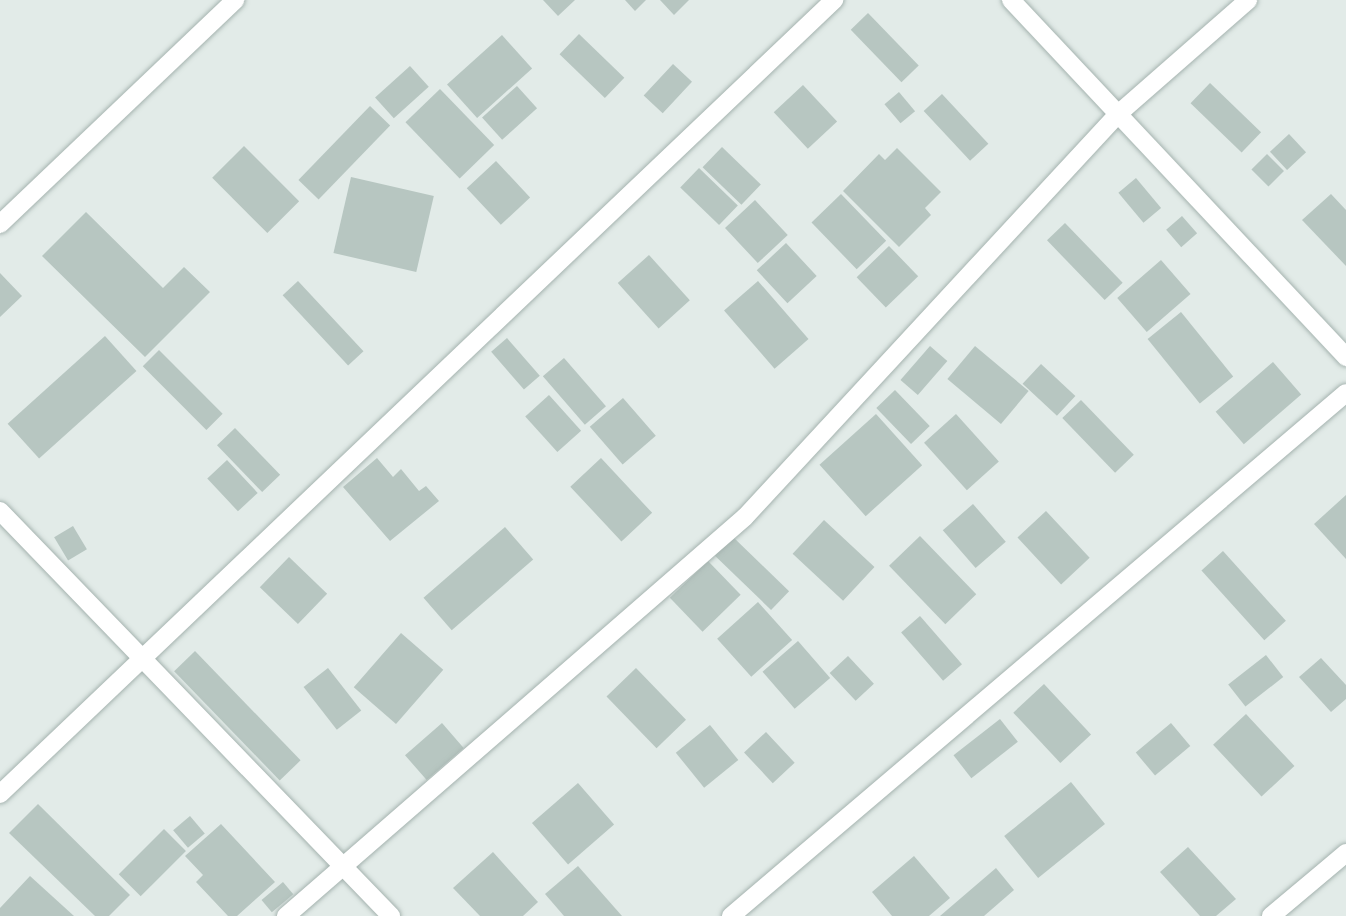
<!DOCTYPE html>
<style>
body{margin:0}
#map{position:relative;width:1346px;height:916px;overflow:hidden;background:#e2ebe8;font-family:Helvetica,sans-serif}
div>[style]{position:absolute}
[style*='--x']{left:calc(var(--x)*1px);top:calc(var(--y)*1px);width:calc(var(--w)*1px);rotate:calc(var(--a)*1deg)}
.building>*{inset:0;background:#b7c6c1;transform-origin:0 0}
.roads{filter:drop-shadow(0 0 2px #a5b3af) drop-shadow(0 0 2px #a5b3af)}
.minor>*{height:18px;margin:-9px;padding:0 9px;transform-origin:9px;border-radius:9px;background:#fff}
span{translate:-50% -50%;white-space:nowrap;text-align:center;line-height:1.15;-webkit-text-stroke:4.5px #f2f8f6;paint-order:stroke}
</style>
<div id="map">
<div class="building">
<i style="clip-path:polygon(543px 0,575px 0,558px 16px)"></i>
<i style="clip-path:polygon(625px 0,646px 0,635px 11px)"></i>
<i style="clip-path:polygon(660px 0,689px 0,674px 15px)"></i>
<i style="left:868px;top:13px;width:73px;height:24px;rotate:46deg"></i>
<i style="left:579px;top:34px;width:63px;height:28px;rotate:44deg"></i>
<i style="left:502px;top:35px;width:45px;height:74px;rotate:48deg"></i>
<i style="left:673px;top:64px;width:26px;height:43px;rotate:43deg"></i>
<i style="left:410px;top:66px;width:28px;height:47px;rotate:48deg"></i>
<i style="left:1210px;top:83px;width:71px;height:28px;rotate:44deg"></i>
<i style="left:803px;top:85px;width:50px;height:40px;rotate:47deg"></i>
<i style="left:517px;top:86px;width:30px;height:47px;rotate:48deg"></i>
<i style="left:440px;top:89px;width:78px;height:48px;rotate:46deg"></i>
<i style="left:899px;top:92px;width:25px;height:19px;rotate:50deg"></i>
<i style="left:942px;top:94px;width:68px;height:25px;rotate:47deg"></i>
<i style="left:370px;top:106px;width:28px;height:103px;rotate:44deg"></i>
<i style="left:1289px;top:134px;width:25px;height:26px;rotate:47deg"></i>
<i style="left:244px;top:146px;width:78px;height:45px;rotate:45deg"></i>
<i style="left:722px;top:147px;width:54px;height:28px;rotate:44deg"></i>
<i style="clip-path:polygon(897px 148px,941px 192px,925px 208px,931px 215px,899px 247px,843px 191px,879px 154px,885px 160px)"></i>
<i style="left:1267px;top:154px;width:24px;height:22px;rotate:45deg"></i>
<i style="left:496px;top:161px;width:50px;height:40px;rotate:47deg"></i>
<i style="left:699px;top:168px;width:54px;height:27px;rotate:44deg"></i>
<i style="left:351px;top:177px;width:85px;height:78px;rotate:13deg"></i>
<i style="left:1136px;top:178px;width:39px;height:23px;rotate:50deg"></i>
<i style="left:841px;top:194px;width:65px;height:41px;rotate:46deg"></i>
<i style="clip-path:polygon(1331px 194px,1346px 210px,1346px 266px,1302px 220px)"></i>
<i style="left:755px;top:200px;width:48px;height:41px;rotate:47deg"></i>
<i style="clip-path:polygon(86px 212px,163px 288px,184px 267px,210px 292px,145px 357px,42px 256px)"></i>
<i style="left:1182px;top:216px;width:23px;height:21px;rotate:49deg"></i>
<i style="left:1065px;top:223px;width:83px;height:25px;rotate:46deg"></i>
<i style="left:786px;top:243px;width:45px;height:40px;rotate:47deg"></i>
<i style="left:889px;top:246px;width:42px;height:45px;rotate:46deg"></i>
<i style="left:649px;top:255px;width:61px;height:42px;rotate:48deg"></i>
<i style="left:1161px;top:260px;width:45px;height:58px;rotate:49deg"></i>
<i style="clip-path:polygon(0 273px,22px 296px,0 317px)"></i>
<i style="left:298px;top:281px;width:96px;height:21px;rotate:47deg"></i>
<i style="left:758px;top:281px;width:77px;height:45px;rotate:49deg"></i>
<i style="left:1181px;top:312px;width:83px;height:43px;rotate:51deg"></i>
<i style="left:105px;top:336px;width:47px;height:131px;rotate:48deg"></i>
<i style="left:507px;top:338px;width:50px;height:21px;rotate:49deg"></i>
<i style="left:930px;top:346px;width:23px;height:45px;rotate:41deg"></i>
<i style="left:975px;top:346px;width:70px;height:43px;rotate:40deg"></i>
<i style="left:159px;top:350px;width:90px;height:23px;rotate:45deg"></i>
<i style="left:564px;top:358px;width:64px;height:28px;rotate:49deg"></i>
<i style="left:1273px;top:362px;width:43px;height:76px;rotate:49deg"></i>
<i style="left:1041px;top:364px;width:47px;height:27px;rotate:43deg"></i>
<i style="left:895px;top:390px;width:50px;height:26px;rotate:46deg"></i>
<i style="left:549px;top:395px;width:48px;height:32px;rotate:48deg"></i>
<i style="left:623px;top:398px;width:50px;height:44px;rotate:49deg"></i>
<i style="left:1081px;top:400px;width:76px;height:26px;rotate:46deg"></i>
<i style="left:876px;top:414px;width:69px;height:76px;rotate:48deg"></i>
<i style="left:956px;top:414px;width:64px;height:43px;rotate:48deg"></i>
<i style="left:235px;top:428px;width:65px;height:25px;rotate:46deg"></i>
<i style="clip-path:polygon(377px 458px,393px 477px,401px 469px,419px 491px,426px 486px,439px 501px,390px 541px,343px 487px)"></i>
<i style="left:601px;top:458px;width:75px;height:42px;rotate:47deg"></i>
<i style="left:227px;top:460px;width:45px;height:27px;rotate:47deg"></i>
<i style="clip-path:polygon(1346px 495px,1346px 559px,1314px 524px)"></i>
<i style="left:973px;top:504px;width:50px;height:40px;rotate:49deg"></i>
<i style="left:1046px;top:511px;width:64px;height:39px;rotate:47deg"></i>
<i style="left:824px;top:520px;width:69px;height:46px;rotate:43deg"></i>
<i style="left:73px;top:526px;width:27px;height:22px;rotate:59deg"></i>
<i style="left:505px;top:527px;width:43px;height:108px;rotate:49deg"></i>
<i style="left:920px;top:536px;width:81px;height:43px;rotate:46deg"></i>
<i style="left:733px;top:537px;width:78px;height:26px;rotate:44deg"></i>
<i style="left:1223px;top:551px;width:94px;height:29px;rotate:48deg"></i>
<i style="left:289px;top:557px;width:53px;height:42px;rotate:44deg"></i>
<i style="left:708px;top:561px;width:47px;height:53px;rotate:46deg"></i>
<i style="left:758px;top:602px;width:51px;height:55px;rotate:48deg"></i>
<i style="left:920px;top:616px;width:64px;height:25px;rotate:49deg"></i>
<i style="left:401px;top:633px;width:56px;height:72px;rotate:41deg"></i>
<i style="left:798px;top:641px;width:49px;height:47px;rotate:49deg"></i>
<i style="left:195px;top:651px;width:152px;height:29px;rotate:46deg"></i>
<i style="left:1266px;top:655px;width:28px;height:48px;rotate:52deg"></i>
<i style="left:848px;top:656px;width:38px;height:25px;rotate:47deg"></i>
<i style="clip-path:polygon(1321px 658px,1346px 685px,1346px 699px,1331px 712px,1299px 677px)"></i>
<i style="left:328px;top:668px;width:54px;height:31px;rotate:52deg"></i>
<i style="left:636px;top:668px;width:72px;height:41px;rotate:46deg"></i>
<i style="left:1044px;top:684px;width:69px;height:42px;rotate:47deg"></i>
<i style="left:1246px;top:714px;width:71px;height:45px;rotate:47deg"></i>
<i style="left:1000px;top:719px;width:29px;height:59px;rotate:52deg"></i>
<i style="left:442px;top:723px;width:33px;height:49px;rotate:49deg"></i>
<i style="left:1171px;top:723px;width:30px;height:46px;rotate:50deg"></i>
<i style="left:710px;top:725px;width:45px;height:44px;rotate:51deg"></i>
<i style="left:766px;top:732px;width:42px;height:30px;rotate:47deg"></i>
<i style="left:1071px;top:782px;width:54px;height:86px;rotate:51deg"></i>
<i style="left:578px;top:783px;width:55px;height:61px;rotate:49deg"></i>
<i style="clip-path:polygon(38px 804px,130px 895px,109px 916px,95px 916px,9px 833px)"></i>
<i style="left:190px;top:816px;width:23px;height:22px;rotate:50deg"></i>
<i style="clip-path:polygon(221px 824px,275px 882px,237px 916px,228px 916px,196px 882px,203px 875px,185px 856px)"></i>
<i style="left:164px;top:829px;width:31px;height:64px;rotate:45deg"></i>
<i style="clip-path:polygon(1188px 847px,1236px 899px,1216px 916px,1200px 916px,1160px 872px)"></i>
<i style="clip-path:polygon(493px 852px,538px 902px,523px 916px,480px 916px,453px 888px)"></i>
<i style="clip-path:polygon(914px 856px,950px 898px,929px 916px,892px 916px,872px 892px)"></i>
<i style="clip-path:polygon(578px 866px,622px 916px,564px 916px,545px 894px)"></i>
<i style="clip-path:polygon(996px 868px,1014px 890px,984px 916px,940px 916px)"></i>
<i style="clip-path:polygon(30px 876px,74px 916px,0 916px,0 908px)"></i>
<i style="left:283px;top:882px;width:16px;height:28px;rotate:50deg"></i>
</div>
<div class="roads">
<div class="minor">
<i style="--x:1011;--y:0;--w:490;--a:46.8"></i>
<i style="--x:0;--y:224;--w:325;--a:-43.6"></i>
<i style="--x:0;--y:511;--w:563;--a:46.01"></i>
<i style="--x:0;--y:794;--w:1152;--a:-43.59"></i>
<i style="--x:286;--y:916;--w:608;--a:-41"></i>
<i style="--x:745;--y:517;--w:549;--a:-47.21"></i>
<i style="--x:1118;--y:114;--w:173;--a:-41.2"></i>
<i style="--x:731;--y:916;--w:807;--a:-40.38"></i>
<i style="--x:1271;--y:916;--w:98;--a:-40"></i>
</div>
</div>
</div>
